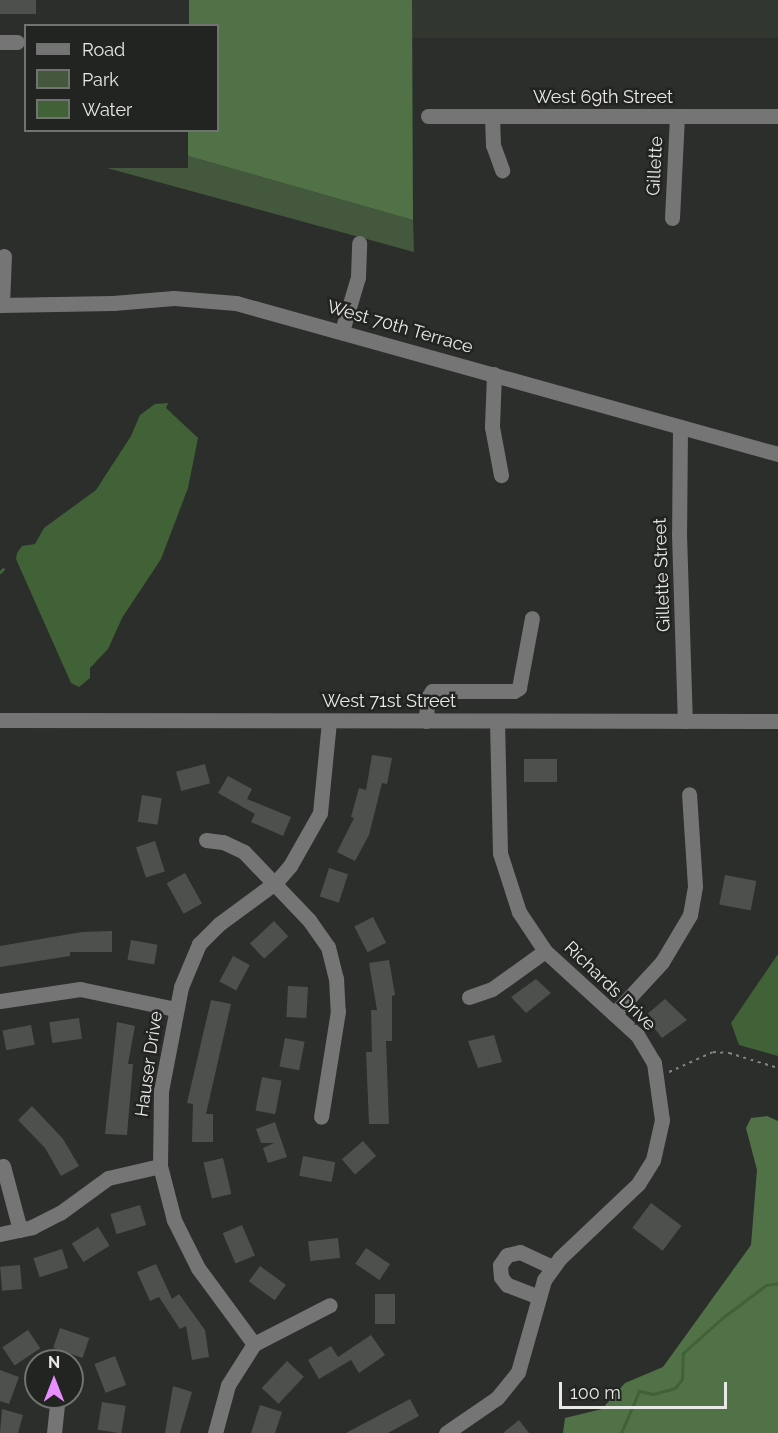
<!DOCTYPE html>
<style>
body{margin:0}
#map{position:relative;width:778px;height:1433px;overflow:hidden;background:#2c2e2b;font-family:Raleway,sans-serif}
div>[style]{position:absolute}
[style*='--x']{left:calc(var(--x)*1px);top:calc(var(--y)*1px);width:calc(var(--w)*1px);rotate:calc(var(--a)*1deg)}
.built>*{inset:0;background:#31372f;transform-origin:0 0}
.green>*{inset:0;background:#44583e}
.forest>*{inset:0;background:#517247}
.water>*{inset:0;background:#416136}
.stream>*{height:3px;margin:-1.5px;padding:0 1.5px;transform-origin:1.5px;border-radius:1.5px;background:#416136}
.building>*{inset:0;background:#4e504e;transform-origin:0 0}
.path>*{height:2px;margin-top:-1px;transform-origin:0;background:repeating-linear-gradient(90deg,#828481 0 3px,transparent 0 7.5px)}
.minor>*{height:15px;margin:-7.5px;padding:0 7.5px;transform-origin:7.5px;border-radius:7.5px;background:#767576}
span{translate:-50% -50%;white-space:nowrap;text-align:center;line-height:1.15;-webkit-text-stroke:5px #222422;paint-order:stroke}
.street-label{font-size:18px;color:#e8e9e7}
.legend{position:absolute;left:24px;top:24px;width:195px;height:108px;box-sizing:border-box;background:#222422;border:2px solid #717371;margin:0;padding:8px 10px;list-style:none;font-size:18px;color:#e8e9e7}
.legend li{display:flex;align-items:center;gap:12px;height:30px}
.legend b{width:30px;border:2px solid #717371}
.north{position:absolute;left:24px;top:1349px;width:60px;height:60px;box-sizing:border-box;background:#222422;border:2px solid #717371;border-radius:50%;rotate:0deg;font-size:16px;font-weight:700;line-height:24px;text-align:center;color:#e8e9e7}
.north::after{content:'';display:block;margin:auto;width:21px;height:27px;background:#e98efe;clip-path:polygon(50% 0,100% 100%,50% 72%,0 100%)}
.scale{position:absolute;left:559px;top:1382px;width:168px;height:27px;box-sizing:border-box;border:3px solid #e8e9e7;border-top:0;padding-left:8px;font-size:18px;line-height:21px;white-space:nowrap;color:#e8e9e7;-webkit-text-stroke:4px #222422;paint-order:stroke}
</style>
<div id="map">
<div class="built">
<i style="left:412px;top:0;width:366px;height:38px"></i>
</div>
<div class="green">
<i style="clip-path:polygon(188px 156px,413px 220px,414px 252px,107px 168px,188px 168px)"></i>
</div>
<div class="forest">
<i style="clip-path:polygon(189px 0,412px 0,413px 220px,188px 156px,188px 131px,218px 130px,218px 26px,189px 25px)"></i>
<i style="clip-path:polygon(767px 1116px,778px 1121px,778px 1433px,563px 1433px,565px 1418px,602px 1409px,625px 1383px,663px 1367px,751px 1245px,757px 1170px,746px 1128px,751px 1118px)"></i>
</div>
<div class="water">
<i style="clip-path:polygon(168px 403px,166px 408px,198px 438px,188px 488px,161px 559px,122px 618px,108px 649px,90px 668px,90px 678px,79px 687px,71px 683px,16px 559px,17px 553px,22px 546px,35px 544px,44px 528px,96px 490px,131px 436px,140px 415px,155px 404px)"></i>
<i style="clip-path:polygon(778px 954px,778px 1056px,739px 1045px,731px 1023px)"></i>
</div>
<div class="stream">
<i style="--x:0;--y:572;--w:4;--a:-45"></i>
<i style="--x:621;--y:1433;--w:46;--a:-66.8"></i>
<i style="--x:639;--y:1391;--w:14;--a:12"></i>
<i style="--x:653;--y:1394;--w:23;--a:-15"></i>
<i style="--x:675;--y:1388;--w:11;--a:-52"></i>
<i style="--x:682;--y:1379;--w:26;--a:-88"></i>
<i style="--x:683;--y:1353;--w:52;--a:-41.9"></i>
<i style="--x:722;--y:1318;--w:55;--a:-36.9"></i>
<i style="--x:766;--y:1285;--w:12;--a:-9"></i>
</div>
<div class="building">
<i style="left:0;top:0;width:36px;height:14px"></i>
<i style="clip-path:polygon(372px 755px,392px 758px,387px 784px,382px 783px,369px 835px,355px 861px,337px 852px,354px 818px,351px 817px,359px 788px,366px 790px)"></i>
<i style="left:524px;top:759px;width:33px;height:23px"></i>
<i style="left:205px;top:764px;width:20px;height:30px;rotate:75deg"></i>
<i style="clip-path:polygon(228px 776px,252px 789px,247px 799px,291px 817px,283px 836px,251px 822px,255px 814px,218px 793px)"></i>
<i style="left:142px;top:795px;width:20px;height:27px;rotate:9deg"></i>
<i style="left:155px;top:841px;width:32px;height:20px;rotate:72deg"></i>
<i style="left:329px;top:868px;width:20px;height:30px;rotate:18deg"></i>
<i style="left:185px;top:873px;width:35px;height:21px;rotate:61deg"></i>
<i style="left:725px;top:875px;width:32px;height:30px;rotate:11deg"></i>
<i style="left:373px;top:917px;width:29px;height:21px;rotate:63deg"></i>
<i style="left:274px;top:921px;width:21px;height:33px;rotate:47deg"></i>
<i style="clip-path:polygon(112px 931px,112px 952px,70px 952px,70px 956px,0 967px,0 946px,82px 932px)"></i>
<i style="left:131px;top:940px;width:27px;height:20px;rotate:10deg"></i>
<i style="left:233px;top:956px;width:19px;height:29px;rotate:28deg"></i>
<i style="clip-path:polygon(389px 960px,395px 995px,392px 996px,392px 1041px,386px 1041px,389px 1124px,369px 1124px,366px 1052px,372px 1052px,371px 1010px,377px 1010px,369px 963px)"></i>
<i style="clip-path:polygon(536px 979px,551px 993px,526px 1013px,511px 997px)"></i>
<i style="left:288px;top:986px;width:20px;height:31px;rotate:3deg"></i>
<i style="clip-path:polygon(665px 999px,687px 1020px,662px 1038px,645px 1016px)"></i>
<i style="clip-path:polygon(211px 1000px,231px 1004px,206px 1114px,213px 1114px,213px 1142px,192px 1142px,193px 1104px,187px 1103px)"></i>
<i style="left:79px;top:1018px;width:21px;height:30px;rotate:82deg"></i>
<i style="clip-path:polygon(117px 1022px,135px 1026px,128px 1064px,133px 1064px,127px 1135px,105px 1134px)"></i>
<i style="left:31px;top:1025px;width:20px;height:29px;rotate:79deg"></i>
<i style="clip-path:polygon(494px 1035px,502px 1062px,478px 1068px,468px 1041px)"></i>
<i style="left:285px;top:1038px;width:20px;height:29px;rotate:11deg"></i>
<i style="left:262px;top:1077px;width:20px;height:34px;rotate:11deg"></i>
<i style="clip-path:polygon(32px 1106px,63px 1139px,79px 1166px,61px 1176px,45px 1148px,18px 1120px)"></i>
<i style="clip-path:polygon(275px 1122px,287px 1157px,268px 1163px,263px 1148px,274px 1143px,261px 1143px,256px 1129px)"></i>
<i style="left:363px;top:1141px;width:20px;height:28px;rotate:49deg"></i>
<i style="left:303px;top:1156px;width:33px;height:20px;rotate:11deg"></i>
<i style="left:223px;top:1158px;width:37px;height:20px;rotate:77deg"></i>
<i style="left:651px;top:1203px;width:38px;height:31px;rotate:37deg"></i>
<i style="left:140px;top:1205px;width:21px;height:31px;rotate:73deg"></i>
<i style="left:242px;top:1225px;width:33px;height:21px;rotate:67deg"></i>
<i style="left:98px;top:1227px;width:22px;height:31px;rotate:58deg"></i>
<i style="left:338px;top:1238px;width:20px;height:30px;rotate:84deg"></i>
<i style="left:366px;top:1248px;width:29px;height:19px;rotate:34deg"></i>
<i style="left:62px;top:1249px;width:20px;height:30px;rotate:72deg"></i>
<i style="clip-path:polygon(156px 1264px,172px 1299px,179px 1294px,205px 1330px,209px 1357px,192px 1360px,186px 1326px,180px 1329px,159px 1297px,150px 1301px,137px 1272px)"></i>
<i style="left:20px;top:1265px;width:24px;height:20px;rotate:85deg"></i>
<i style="left:260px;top:1266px;width:32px;height:19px;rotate:36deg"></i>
<i style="left:375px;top:1294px;width:20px;height:30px"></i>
<i style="left:60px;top:1328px;width:31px;height:21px;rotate:19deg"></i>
<i style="left:28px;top:1330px;width:22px;height:31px;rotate:56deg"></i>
<i style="clip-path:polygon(371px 1335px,385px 1355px,359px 1373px,351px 1360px,319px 1379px,308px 1360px,331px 1346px,338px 1357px)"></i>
<i style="left:115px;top:1356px;width:31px;height:22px;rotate:69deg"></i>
<i style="left:287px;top:1361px;width:23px;height:37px;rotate:43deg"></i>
<i style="clip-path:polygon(0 1370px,19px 1377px,9px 1404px,0 1401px)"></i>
<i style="clip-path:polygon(173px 1386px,192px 1392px,180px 1433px,165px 1433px)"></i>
<i style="clip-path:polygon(410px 1399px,419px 1416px,388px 1433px,346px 1433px)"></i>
<i style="left:102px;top:1402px;width:24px;height:28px;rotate:9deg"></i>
<i style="clip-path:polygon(260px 1405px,282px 1412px,275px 1433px,251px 1433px)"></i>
<i style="clip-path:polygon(2px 1409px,23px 1415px,18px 1433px,0 1433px)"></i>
<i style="clip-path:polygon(519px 1420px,529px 1433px,503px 1433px)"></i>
</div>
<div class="path">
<i style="--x:669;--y:1072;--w:48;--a:-24.4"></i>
<i style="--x:713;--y:1052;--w:16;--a:4"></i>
<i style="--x:729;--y:1053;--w:51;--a:17"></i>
</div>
<div class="minor">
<i style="--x:0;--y:42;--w:17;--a:0"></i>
<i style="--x:428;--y:116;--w:350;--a:0"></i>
<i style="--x:492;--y:116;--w:29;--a:88"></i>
<i style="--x:493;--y:145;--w:27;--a:70"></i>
<i style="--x:672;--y:218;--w:102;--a:-87.2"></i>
<i style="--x:0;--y:305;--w:113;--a:-1"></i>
<i style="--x:113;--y:303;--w:61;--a:-4.7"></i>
<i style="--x:174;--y:298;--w:62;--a:4.6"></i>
<i style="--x:236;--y:303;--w:563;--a:15.57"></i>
<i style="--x:2;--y:305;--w:49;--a:-87.7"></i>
<i style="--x:342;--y:331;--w:56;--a:-73.5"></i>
<i style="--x:358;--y:277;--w:34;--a:-88"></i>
<i style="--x:494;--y:374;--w:53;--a:92.2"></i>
<i style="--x:492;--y:427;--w:49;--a:79.4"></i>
<i style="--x:680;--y:427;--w:107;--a:90.5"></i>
<i style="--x:679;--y:534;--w:187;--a:88.2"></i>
<i style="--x:0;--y:720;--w:778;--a:0.07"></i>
<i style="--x:426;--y:721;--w:22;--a:-87"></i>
<i style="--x:427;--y:699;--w:9;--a:-58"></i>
<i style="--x:432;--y:691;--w:82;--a:0"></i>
<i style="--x:514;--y:691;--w:6;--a:-31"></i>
<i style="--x:519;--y:688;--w:71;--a:-79.5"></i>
<i style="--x:206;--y:840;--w:17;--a:7"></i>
<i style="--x:223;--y:842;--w:23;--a:25"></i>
<i style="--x:244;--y:852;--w:94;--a:46.3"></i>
<i style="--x:309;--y:920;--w:33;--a:55"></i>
<i style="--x:328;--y:947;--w:32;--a:76"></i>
<i style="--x:336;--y:978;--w:33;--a:87"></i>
<i style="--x:338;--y:1011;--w:107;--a:99.1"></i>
<i style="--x:469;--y:997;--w:24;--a:-19"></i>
<i style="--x:492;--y:989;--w:65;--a:-35.6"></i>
<i style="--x:0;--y:1001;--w:81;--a:-8.5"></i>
<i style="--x:80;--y:989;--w:98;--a:11.8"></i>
<i style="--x:614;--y:1014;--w:71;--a:-47.3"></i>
<i style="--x:662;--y:962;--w:55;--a:-59.2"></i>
<i style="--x:690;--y:915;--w:29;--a:-80"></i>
<i style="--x:695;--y:886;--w:92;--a:-93.7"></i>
<i style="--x:3;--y:1166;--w:66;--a:75.1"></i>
<i style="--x:0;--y:1234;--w:33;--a:-12"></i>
<i style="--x:32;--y:1227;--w:31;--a:-27"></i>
<i style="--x:60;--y:1213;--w:59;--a:-36.1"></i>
<i style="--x:108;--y:1178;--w:53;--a:-13"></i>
<i style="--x:539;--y:1297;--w:34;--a:-159"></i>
<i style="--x:507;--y:1285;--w:10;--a:-127"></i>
<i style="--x:501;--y:1277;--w:12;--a:-95"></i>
<i style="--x:500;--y:1265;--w:12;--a:-55"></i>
<i style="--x:507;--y:1255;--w:13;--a:-13"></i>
<i style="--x:520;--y:1252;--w:35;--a:25"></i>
<i style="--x:254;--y:1344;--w:94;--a:-126.4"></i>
<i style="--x:198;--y:1268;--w:54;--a:-116.6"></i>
<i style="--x:174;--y:1220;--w:56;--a:-104.5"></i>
<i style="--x:160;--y:1166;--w:75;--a:-89.2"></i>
<i style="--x:161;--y:1091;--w:106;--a:-79.1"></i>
<i style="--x:181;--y:987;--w:47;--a:-67.3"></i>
<i style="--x:199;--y:944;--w:28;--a:-45"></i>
<i style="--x:219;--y:924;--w:71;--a:-36.4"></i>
<i style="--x:276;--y:882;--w:21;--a:-49"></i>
<i style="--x:290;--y:866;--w:61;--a:-60.5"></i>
<i style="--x:320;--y:813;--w:92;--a:-84.4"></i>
<i style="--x:54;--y:1433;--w:36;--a:-84"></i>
<i style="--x:215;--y:1433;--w:50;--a:-74.8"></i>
<i style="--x:228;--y:1385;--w:49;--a:-57.6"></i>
<i style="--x:254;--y:1344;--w:85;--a:-27.2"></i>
<i style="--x:446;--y:1433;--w:62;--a:-34.5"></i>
<i style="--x:497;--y:1398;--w:33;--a:-51"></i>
<i style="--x:518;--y:1372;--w:96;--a:-74.2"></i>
<i style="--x:544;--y:1280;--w:27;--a:-54"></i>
<i style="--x:560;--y:1258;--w:108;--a:-43.5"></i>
<i style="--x:638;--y:1184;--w:28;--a:-58"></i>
<i style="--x:653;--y:1160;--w:41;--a:-77.3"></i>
<i style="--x:662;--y:1120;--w:58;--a:-98"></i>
<i style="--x:654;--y:1063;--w:33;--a:-121"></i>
<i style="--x:637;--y:1035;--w:125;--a:-137.6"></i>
<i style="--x:545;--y:951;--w:47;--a:-123.7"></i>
<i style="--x:519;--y:912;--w:62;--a:-107.9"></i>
<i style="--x:500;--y:853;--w:132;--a:-91.3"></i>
</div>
<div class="street-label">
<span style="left:603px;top:97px">West 69th Street</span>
<span style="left:655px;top:166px;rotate:-87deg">Gillette</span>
<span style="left:400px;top:327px;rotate:16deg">West 70th Terrace</span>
<span style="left:662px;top:575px;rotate:-92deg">Gillette Street</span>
<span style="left:389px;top:701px">West 71st Street</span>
<span style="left:610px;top:986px;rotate:44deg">Richards Drive</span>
<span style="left:149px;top:1064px;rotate:-82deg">Hauser Drive</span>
</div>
<ul class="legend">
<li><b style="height:8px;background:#767576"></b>Road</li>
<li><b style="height:16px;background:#44583e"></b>Park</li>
<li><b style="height:16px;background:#416136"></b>Water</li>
</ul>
<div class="north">N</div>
<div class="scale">100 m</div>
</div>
